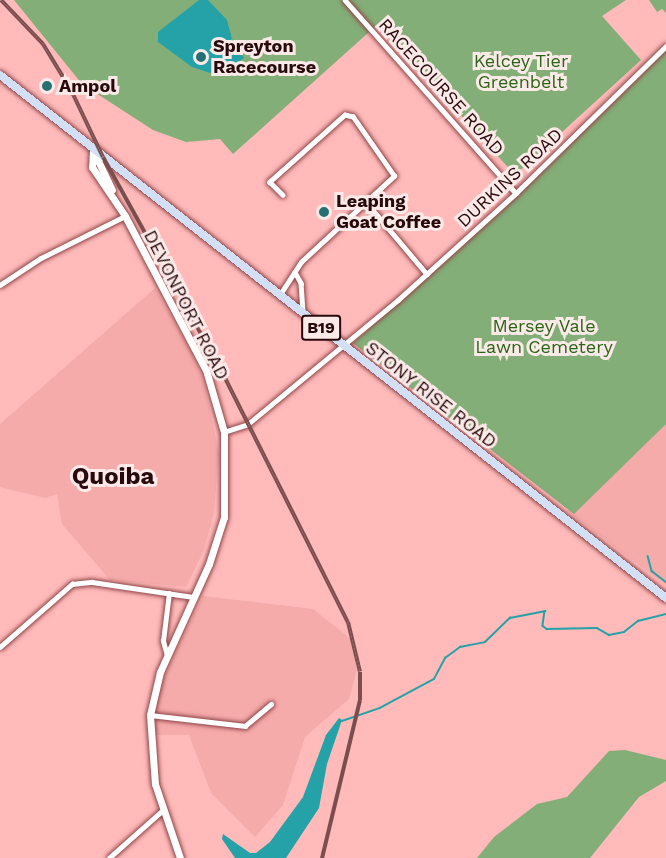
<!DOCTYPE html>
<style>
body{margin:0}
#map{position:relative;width:666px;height:858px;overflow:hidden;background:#ffbab9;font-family:"Work Sans",sans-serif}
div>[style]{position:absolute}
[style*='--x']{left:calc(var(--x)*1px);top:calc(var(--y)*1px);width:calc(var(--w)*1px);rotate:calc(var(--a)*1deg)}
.built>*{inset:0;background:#f6abab}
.green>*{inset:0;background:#83ae78}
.water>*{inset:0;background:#25a2a7}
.stream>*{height:1.5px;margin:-0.75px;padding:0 0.75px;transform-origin:0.75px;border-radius:0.75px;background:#25a2a7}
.roads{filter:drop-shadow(0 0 2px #904548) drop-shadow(0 0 2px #904548)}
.minor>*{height:4.5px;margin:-2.25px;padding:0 2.25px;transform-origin:2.25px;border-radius:2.25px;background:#fff}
.secondary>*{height:7px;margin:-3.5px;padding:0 3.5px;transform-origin:3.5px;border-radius:3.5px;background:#fff}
.primary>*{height:8px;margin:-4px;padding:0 4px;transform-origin:4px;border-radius:4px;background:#d2dff5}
.rail>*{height:4px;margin-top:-2px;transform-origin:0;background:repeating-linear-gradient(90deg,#fceae9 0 4.5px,#7b4e4e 0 9px);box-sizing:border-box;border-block:2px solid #7b4e4e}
.dots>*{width:16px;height:16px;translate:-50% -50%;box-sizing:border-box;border:3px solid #fceae9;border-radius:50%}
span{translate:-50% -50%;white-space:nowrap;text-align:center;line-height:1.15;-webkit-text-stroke:6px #fceae9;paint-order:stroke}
.shield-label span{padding:2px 4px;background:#fceae9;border:2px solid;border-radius:4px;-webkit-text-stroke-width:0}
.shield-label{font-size:16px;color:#280a0c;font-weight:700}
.poi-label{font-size:18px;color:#280a0c;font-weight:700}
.left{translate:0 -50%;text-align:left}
.park-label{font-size:18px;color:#2a6516}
.street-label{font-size:18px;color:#280a0c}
.district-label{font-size:24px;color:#280a0c;font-weight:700}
</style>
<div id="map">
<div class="built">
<i style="clip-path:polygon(155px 288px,194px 358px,205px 387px,219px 453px,214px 512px,204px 550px,186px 587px,110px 580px,62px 524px,57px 494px,45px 498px,0 487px,0 424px)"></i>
<i style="clip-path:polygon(666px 420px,666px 585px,567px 511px)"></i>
<i style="clip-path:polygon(203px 596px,313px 609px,351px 639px,357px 670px,349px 699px,305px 737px,283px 805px,255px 837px,211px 793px,189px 735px,152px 735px,157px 692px)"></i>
</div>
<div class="green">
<i style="clip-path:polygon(14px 0,626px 0,602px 16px,641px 60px,515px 175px,378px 24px,233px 154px,220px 139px,186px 142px,153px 130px,82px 84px)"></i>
<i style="clip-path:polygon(649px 0,666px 0,666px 13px,662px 9px,657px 12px)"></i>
<i style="clip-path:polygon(666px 51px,666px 424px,574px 514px,353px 343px,525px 189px)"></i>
<i style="clip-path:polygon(625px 750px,666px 760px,666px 781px,639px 797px,590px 858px,477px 858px,494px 837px,537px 804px,567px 797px,609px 751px)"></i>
</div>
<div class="water">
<i style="clip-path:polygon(199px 0,208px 0,227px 20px,232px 39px,244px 58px,228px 69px,210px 73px,192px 67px,158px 42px,158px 32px)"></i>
<i style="clip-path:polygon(339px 718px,342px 720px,327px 764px,319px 808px,286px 858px,235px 858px,222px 839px,223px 834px,250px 853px,256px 853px,270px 842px,303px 797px,326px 735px)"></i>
</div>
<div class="stream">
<i style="--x:648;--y:556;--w:16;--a:75"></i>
<i style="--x:652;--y:571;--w:18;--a:38"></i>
<i style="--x:342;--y:721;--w:40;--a:-18.9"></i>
<i style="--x:380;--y:708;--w:61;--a:-28.2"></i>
<i style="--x:434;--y:679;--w:24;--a:-62"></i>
<i style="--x:445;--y:658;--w:19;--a:-36"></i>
<i style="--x:460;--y:647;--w:25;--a:-11"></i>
<i style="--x:485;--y:642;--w:35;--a:-44"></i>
<i style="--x:510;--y:618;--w:36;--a:-11"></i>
<i style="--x:545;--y:611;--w:15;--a:98"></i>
<i style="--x:543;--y:626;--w:5;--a:37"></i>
<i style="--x:547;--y:629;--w:50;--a:-1.1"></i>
<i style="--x:597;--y:628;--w:14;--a:30"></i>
<i style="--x:609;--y:635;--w:15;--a:-11"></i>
<i style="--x:624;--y:632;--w:18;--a:-38"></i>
<i style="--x:638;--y:621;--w:29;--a:-14"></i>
</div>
<div class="roads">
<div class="minor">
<i style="--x:345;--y:0;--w:258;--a:48.5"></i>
<i style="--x:367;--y:203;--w:93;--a:49.8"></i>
<i style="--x:295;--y:272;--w:13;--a:61"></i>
<i style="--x:301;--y:283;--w:30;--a:86"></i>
<i style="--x:0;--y:285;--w:49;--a:-33.4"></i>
<i style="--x:41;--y:258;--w:94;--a:-26.6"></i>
<i style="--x:279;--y:296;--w:40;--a:-57.1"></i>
<i style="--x:301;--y:262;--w:127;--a:-42.8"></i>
<i style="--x:394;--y:176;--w:72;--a:-124.8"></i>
<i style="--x:353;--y:117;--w:8;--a:-166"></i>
<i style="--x:345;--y:115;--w:101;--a:138.2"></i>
<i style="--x:270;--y:182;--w:18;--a:45"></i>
<i style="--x:224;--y:432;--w:25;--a:-18"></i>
<i style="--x:248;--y:424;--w:195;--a:-39.6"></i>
<i style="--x:398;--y:300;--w:159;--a:-42.2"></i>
<i style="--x:516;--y:193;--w:210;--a:-44.4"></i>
<i style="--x:0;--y:647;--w:96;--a:-41.2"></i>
<i style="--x:72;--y:584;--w:20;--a:-6"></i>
<i style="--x:92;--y:582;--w:102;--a:8.4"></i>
<i style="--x:167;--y:656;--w:16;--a:-105"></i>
<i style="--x:163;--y:641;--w:48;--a:-82.9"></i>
<i style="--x:150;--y:715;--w:96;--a:6.6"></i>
<i style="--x:245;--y:726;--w:34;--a:-40"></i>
<i style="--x:109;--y:858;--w:71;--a:-41.6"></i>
</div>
<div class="secondary">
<i style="--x:93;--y:150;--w:17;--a:93"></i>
<i style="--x:92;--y:167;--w:59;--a:56"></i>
<i style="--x:125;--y:216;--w:174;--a:62.3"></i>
<i style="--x:206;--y:370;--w:65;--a:73.8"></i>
<i style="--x:224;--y:432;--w:85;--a:90"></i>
<i style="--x:224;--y:517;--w:49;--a:107.7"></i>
<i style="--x:209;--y:564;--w:119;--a:114.4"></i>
<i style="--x:160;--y:672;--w:44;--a:103.1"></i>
<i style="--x:150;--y:715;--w:69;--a:85.9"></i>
<i style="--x:155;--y:784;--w:78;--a:71.3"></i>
<i style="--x:93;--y:150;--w:44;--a:64.6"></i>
</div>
<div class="primary">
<i style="--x:0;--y:75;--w:847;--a:38.14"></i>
</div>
</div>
<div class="rail">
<i style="--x:1;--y:0;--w:61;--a:46.3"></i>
<i style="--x:43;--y:44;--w:54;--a:58.7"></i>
<i style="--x:71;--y:90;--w:74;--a:64.5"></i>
<i style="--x:103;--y:157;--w:246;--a:61"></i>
<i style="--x:222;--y:372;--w:280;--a:63.3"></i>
<i style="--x:348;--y:622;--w:51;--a:76.5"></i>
<i style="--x:360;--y:672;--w:28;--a:90"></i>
<i style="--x:360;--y:700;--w:163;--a:103.5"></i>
</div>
<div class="dots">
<i style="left:201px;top:57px;background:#257073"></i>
<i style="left:47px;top:86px;background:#257073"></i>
<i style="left:324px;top:212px;background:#257073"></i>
</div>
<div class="shield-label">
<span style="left:321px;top:328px">B19</span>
</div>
<div class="poi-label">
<span class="left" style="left:213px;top:57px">Spreyton<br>Racecourse</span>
<span class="left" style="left:59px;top:86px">Ampol</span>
<span class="left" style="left:336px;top:212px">Leaping<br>Goat Coffee</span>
</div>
<div class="park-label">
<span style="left:521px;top:72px">Kelcey Tier<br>Greenbelt</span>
<span style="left:544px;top:337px">Mersey Vale<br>Lawn Cemetery</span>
</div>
<div class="street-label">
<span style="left:441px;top:87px;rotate:48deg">RACECOURSE ROAD</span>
<span style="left:510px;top:178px;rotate:-43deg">DURKINS ROAD</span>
<span style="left:186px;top:305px;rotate:63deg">DEVONPORT ROAD</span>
<span style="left:431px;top:395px;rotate:38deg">STONY RISE ROAD</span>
</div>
<div class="district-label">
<span style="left:113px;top:477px">Quoiba</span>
</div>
</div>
